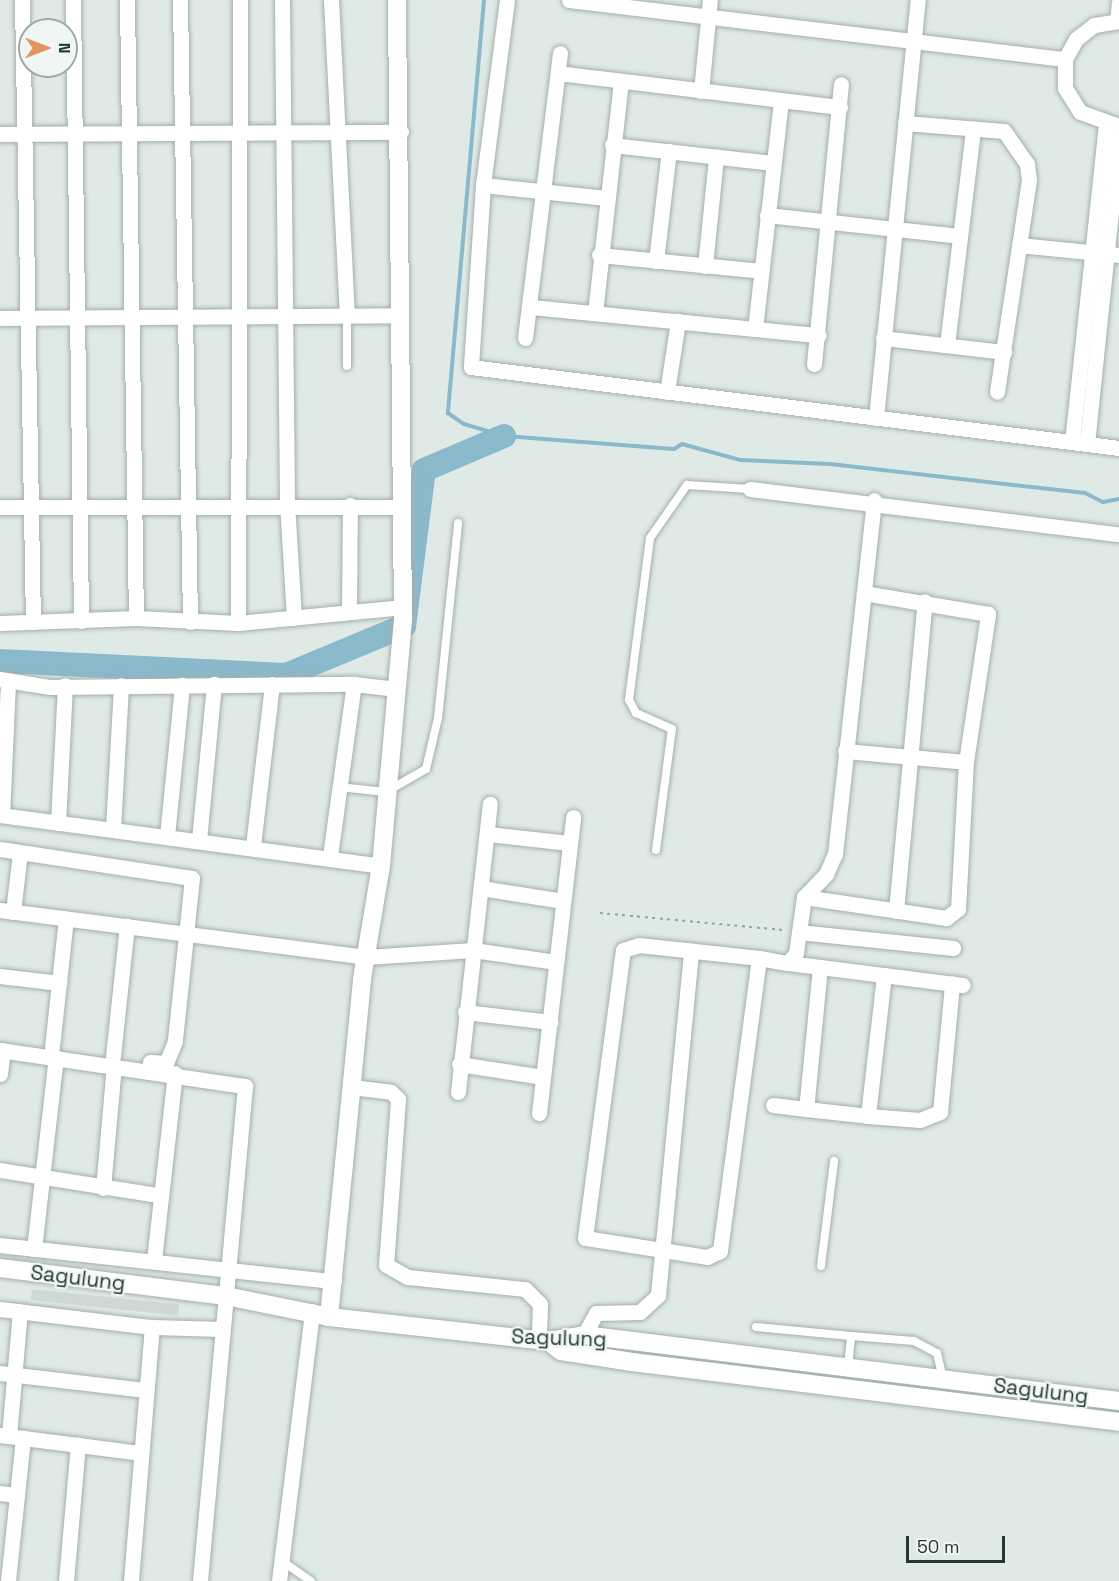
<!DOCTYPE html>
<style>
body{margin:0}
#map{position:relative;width:1119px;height:1581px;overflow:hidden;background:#dfe9e6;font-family:"Space Grotesk",sans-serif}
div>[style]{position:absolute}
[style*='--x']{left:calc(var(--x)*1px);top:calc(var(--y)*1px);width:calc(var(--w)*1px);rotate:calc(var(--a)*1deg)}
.built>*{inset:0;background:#ced9d5;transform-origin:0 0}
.stream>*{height:4px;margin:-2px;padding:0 2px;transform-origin:2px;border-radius:2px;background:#8ab9cb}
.river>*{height:24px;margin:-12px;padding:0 12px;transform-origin:12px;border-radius:12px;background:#8ab9cb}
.path>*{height:2px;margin-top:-1px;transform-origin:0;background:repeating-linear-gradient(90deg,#82aba4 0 3px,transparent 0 7.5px)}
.roads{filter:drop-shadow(0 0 2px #a2b0ad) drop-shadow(0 0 2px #a2b0ad)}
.lane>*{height:8px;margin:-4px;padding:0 4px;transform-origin:4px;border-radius:4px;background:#fff}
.street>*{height:15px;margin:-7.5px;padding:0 7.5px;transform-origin:7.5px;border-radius:7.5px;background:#fff}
.secondary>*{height:18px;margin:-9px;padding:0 9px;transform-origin:9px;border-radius:9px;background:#fff}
span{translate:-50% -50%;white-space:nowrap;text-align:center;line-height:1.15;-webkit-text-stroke:4.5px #eff6f4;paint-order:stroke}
.street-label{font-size:21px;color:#213835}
.north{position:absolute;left:18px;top:18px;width:60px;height:60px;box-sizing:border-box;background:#eff6f4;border:2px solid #9daaa8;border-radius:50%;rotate:90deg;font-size:16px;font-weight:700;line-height:24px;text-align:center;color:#213835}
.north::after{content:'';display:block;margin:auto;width:21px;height:27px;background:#e8935e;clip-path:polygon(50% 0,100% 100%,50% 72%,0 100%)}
.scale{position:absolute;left:906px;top:1536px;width:99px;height:27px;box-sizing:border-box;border:3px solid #213835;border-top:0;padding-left:8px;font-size:18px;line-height:21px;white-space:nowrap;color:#213835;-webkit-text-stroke:4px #eff6f4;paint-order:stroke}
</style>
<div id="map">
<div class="built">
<i style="left:32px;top:1289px;width:148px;height:11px;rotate:6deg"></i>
</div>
<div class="stream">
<i style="--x:484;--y:0;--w:415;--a:95"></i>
<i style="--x:448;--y:413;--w:19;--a:35"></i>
<i style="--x:464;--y:424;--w:42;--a:16.7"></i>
<i style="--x:504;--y:436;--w:170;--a:4.4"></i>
<i style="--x:674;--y:449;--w:9;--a:-32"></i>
<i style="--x:682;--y:444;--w:60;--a:15.4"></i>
<i style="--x:740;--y:460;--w:90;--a:2.5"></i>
<i style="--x:830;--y:464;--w:257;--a:6.5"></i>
<i style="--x:1085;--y:493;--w:20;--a:27"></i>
<i style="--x:1103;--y:502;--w:16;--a:-11"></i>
</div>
<div class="river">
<i style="--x:0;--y:661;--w:286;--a:2.8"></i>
<i style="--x:286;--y:675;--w:128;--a:-22.6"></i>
<i style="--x:404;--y:626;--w:157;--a:-82.7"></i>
<i style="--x:424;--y:470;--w:87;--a:-23"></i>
</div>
<div class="path">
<i style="--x:600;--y:913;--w:185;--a:5.3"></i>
</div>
<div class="roads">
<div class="lane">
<i style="--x:347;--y:314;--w:52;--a:90"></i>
<i style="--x:339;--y:787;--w:47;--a:6.1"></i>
<i style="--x:386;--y:792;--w:46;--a:-29.9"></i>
<i style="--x:426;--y:769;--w:52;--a:-76.8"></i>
<i style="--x:438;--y:718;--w:196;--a:-84.1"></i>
<i style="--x:656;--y:850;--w:122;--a:-82.5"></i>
<i style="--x:672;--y:729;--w:39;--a:-156"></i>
<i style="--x:636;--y:713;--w:15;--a:-118"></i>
<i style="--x:629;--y:700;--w:163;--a:-82.6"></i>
<i style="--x:650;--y:538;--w:65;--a:-55.1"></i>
<i style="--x:687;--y:485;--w:63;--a:3.6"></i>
<i style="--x:821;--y:1266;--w:106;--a:-82.9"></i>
<i style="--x:756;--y:1327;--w:95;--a:5.4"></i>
<i style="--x:848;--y:1366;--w:30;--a:-84"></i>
<i style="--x:851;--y:1336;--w:63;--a:4.5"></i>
<i style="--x:914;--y:1341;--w:26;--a:28"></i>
<i style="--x:937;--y:1353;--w:26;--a:77"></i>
<i style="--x:282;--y:1561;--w:35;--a:35"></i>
</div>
<div class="street">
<i style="--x:22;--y:0;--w:622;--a:88.99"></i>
<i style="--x:73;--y:0;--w:621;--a:89.26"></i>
<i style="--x:127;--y:0;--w:618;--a:89.17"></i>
<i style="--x:180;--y:0;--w:622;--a:89.08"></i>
<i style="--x:282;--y:0;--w:503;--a:89.43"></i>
<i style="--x:287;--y:503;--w:115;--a:86.5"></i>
<i style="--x:331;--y:0;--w:314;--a:87.1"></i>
<i style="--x:507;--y:0;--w:187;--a:97.4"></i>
<i style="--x:483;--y:185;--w:182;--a:93.8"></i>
<i style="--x:471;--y:367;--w:653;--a:7.13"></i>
<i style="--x:569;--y:0;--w:499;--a:6.8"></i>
<i style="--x:1117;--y:21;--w:19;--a:-84"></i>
<i style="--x:558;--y:73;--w:284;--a:6.9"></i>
<i style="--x:701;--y:91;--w:91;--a:-84.4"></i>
<i style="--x:905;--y:123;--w:99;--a:4.6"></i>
<i style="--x:1004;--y:131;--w:40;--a:55.1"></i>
<i style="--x:1027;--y:164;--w:16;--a:83"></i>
<i style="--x:1029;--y:180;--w:214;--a:98.6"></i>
<i style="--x:1116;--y:125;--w:38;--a:-160"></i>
<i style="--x:1080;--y:112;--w:28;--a:-122"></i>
<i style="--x:1065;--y:88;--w:29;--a:-90"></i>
<i style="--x:1065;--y:59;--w:23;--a:-61"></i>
<i style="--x:1076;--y:39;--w:23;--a:-38"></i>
<i style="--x:1094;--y:25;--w:25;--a:-9"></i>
<i style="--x:0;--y:134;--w:401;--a:-0.3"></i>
<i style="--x:612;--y:145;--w:161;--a:6.4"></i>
<i style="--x:483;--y:185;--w:124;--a:6"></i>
<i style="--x:767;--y:215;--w:193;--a:6.2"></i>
<i style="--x:1019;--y:245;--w:100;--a:5.7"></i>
<i style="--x:599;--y:255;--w:163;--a:5.6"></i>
<i style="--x:656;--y:261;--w:111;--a:-83.3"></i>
<i style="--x:705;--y:266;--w:110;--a:-84.2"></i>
<i style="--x:531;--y:307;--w:289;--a:5.6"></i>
<i style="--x:595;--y:313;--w:232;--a:-83.6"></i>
<i style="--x:0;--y:318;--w:401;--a:-0.4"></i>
<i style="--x:755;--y:329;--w:230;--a:-83.5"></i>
<i style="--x:525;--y:338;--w:287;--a:-83"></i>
<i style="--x:883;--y:338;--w:122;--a:6.6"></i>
<i style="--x:947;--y:345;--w:218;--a:-83.1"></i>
<i style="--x:814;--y:364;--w:281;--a:-84.5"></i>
<i style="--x:667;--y:392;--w:72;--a:-81.2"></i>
<i style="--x:876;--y:418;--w:420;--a:-84.3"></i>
<i style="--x:1072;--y:442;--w:319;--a:-83.9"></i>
<i style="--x:1087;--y:444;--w:310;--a:-84.1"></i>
<i style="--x:750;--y:489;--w:372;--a:7"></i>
<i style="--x:0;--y:507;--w:403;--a:0"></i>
<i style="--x:349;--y:612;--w:107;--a:-89.5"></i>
<i style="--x:0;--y:623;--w:136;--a:-2.1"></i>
<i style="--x:136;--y:618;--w:102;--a:2.8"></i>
<i style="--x:238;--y:623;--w:166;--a:-5.5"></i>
<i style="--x:238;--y:623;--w:623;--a:-89.82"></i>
<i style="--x:0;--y:679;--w:51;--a:9.1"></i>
<i style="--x:50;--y:687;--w:304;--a:-0.6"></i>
<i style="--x:354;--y:684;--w:43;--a:6.6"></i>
<i style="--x:845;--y:751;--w:121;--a:5.2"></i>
<i style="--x:0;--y:815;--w:384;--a:7.6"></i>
<i style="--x:2;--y:815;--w:134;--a:-87.4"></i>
<i style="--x:58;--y:823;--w:138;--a:-87.1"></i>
<i style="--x:113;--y:829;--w:144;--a:-86.8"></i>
<i style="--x:488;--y:834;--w:82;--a:6.3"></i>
<i style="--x:167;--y:836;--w:152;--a:-84.3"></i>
<i style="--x:199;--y:840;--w:157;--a:-84.5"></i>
<i style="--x:253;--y:846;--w:163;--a:-83.3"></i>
<i style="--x:0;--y:849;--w:194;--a:8.6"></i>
<i style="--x:192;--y:878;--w:164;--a:96"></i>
<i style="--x:175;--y:1041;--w:24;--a:112"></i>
<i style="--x:166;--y:1063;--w:16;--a:-176"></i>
<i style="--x:330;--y:856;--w:174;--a:-82.1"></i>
<i style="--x:481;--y:888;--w:83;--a:9"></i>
<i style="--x:804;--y:897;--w:144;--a:8.4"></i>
<i style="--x:946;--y:918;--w:15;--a:-37"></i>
<i style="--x:958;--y:909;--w:147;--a:-86.9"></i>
<i style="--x:966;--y:762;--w:150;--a:-81.5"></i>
<i style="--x:988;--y:614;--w:126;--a:-170.4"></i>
<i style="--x:0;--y:910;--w:369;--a:7.3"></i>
<i style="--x:366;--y:957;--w:107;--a:-3.7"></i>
<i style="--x:473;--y:950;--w:84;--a:8.2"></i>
<i style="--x:896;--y:911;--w:311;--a:-84.7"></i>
<i style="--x:13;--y:912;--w:60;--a:-83.3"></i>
<i style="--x:799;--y:932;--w:155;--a:5.9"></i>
<i style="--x:759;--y:958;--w:296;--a:97.6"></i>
<i style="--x:720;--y:1251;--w:14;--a:155"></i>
<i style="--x:707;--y:1257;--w:123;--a:-171.1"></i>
<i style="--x:585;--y:1238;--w:290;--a:-82.5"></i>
<i style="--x:623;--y:950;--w:17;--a:-17"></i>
<i style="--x:639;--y:945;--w:121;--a:6.2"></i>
<i style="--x:759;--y:958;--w:29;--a:10"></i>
<i style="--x:788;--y:963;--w:13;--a:-51"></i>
<i style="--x:796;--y:953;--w:57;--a:-81.9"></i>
<i style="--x:804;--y:897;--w:32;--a:-46"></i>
<i style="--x:826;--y:874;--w:22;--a:-66"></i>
<i style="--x:835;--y:854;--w:356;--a:-83.7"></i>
<i style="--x:788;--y:963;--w:176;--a:7.2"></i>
<i style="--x:820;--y:967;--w:143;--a:95.6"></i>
<i style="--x:806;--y:1109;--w:62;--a:6.4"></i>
<i style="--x:884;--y:975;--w:142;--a:96.5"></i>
<i style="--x:868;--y:1116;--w:52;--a:4.4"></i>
<i style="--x:920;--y:1120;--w:22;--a:-22"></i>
<i style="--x:940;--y:1112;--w:129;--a:-84.6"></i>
<i style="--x:0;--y:976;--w:60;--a:6.7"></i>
<i style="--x:465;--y:1012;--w:86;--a:6.7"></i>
<i style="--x:52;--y:1047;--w:129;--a:-83.8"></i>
<i style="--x:0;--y:1050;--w:248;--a:8.4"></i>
<i style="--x:245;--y:1086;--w:497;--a:95.2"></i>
<i style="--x:113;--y:1056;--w:131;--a:-83.9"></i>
<i style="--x:459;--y:1064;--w:85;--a:8.8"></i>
<i style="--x:0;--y:1074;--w:24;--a:-83"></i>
<i style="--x:352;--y:1087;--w:39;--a:7"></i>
<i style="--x:391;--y:1092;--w:10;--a:45"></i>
<i style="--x:398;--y:1099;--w:166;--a:94.1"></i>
<i style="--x:386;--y:1265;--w:25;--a:29"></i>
<i style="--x:408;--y:1277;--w:118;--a:5.9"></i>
<i style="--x:525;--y:1289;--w:21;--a:45"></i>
<i style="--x:540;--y:1304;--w:35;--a:92"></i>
<i style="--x:458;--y:1092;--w:290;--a:-83.7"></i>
<i style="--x:773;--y:1105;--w:33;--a:7"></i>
<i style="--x:539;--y:1113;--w:298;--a:-83.4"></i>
<i style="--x:0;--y:1170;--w:159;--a:9"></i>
<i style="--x:103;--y:1188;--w:124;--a:-84.9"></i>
<i style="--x:0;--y:1245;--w:336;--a:6.2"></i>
<i style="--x:34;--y:1249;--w:193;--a:-83.5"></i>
<i style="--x:154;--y:1260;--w:188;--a:-83.6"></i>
<i style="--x:0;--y:1309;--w:153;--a:6.8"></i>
<i style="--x:152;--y:1327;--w:71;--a:1.6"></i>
<i style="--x:584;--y:1335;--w:25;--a:-61"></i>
<i style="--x:596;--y:1313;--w:44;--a:-1.3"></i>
<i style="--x:640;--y:1312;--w:25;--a:-43"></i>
<i style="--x:658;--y:1295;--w:346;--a:-84.5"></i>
<i style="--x:0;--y:1373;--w:145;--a:6.7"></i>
<i style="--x:0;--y:1435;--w:141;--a:7.3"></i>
<i style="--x:9;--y:1436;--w:125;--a:-85"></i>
<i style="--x:0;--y:1493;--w:17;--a:7"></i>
<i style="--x:8;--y:1581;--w:144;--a:-84"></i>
<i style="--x:66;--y:1581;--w:137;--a:-85"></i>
<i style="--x:131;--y:1581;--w:255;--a:-85.3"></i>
<i style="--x:279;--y:1581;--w:272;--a:-83"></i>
</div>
<div class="secondary">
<i style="--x:0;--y:1268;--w:228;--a:7.1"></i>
<i style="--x:226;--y:1296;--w:105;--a:11.5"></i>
<i style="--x:329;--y:1317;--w:220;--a:6.3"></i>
<i style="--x:548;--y:1341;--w:36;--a:-9"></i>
<i style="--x:584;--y:1335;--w:539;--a:7.03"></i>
<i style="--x:329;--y:1317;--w:340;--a:-84.4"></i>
<i style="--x:362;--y:979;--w:115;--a:-80.5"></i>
<i style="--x:381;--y:866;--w:248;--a:-84.9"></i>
<i style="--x:403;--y:619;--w:619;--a:-90.56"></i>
<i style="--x:548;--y:1341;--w:16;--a:38"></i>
<i style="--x:561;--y:1351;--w:72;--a:8.8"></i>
<i style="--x:632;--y:1362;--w:491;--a:7"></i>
</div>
</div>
<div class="street-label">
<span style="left:78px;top:1278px;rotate:7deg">Sagulung</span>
<span style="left:559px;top:1338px;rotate:2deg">Sagulung</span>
<span style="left:1041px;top:1391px;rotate:7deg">Sagulung</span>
</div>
<div class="north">N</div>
<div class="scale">50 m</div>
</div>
